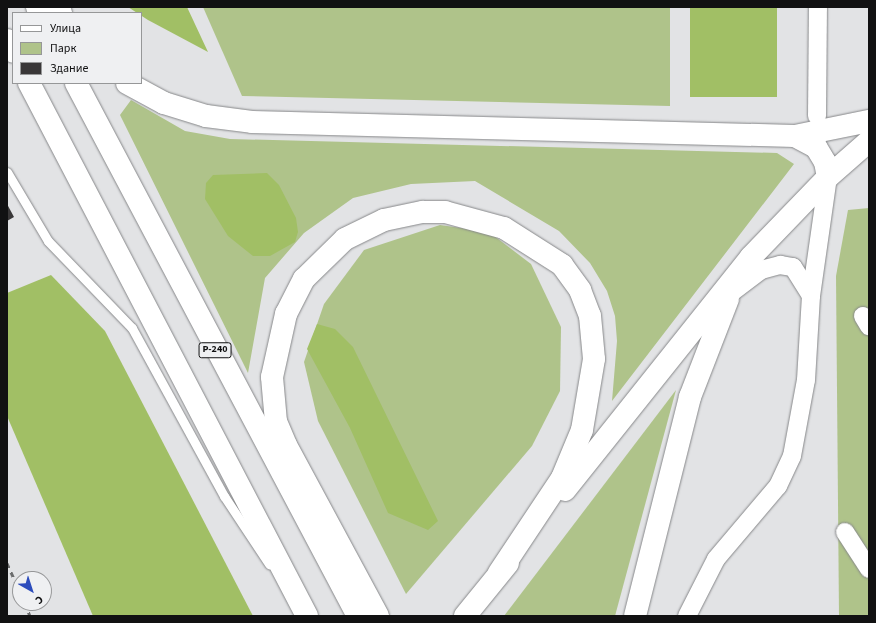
<!DOCTYPE html>
<meta charset="utf-8">
<style>
body{margin:0}
#map{position:relative;width:876px;height:623px;overflow:hidden;background:#e2e3e5;font-family:"Source Sans 3",sans-serif}
div>[style]{position:absolute}
[style*='--x']{left:calc(var(--x)*1px);top:calc(var(--y)*1px);width:calc(var(--w)*1px);rotate:calc(var(--a)*1deg)}
.green>*{inset:0;background:#afc38a}
.forest>*{inset:0;background:#a1bf65;transform-origin:0 0}
.building>*{inset:0;background:#393738}
.roads{filter:drop-shadow(0 0 1px #868789) drop-shadow(0 0 1px #868789)}
.service>*{height:9px;margin:-4.5px;padding:0 4.5px;transform-origin:4.5px;border-radius:4.5px;background:#fff}
.minor>*{height:18px;margin:-9px;padding:0 9px;transform-origin:9px;border-radius:9px;background:#fff}
.secondary>*{height:22px;margin:-11px;padding:0 11px;transform-origin:11px;border-radius:11px;background:#fff}
.trunk>*{height:22px;margin:-11px;padding:0 11px;transform-origin:11px;border-radius:11px;background:#fff}
.rail>*{height:3px;margin-top:-1.5px;transform-origin:0;background:repeating-linear-gradient(90deg,#6b6c6d 0 5px,transparent 0 10px)}
span{translate:-50% -50%;white-space:nowrap;text-align:center;line-height:1.15;-webkit-text-stroke:4px #eff0f2;paint-order:stroke}
.shield-label span{padding:1px 3px;background:#eff0f2;border:1px solid;border-radius:3px;-webkit-text-stroke-width:0}
.shield-label{font-size:10px;color:#111112;font-weight:700}
.frame{position:absolute;inset:0;border:8px solid #111112;pointer-events:none}
.legend{position:absolute;left:12px;top:12px;width:130px;height:72px;box-sizing:border-box;background:#eff0f2;border:1px solid #969798;margin:0;padding:5px 7px;list-style:none;font-size:12px;color:#111112}
.legend li{display:flex;align-items:center;gap:8px;height:20px}
.legend b{width:20px;border:1px solid #969798}
.north{position:absolute;left:12px;top:571px;width:40px;height:40px;box-sizing:border-box;background:#eff0f2;border:1px solid #969798;border-radius:50%;rotate:141deg;font-size:11px;font-weight:700;line-height:16px;text-align:center;color:#111112}
.north::after{content:'';display:block;margin:auto;width:14px;height:18px;background:#2c4cbc;clip-path:polygon(50% 0,100% 100%,50% 72%,0 100%)}
</style>
<div id="map">
<div class="green">
<i style="clip-path:polygon(203px 7px,670px 7px,670px 106px,242px 96px)"></i>
<i style="clip-path:polygon(131px 100px,185px 131px,230px 139px,777px 153px,794px 164px,612px 401px,617px 341px,615px 316px,607px 291px,590px 263px,559px 231px,475px 181px,411px 184px,353px 198px,304px 233px,265px 278px,248px 373px,120px 115px)"></i>
<i style="clip-path:polygon(869px 208px,869px 616px,839px 616px,836px 276px,848px 210px)"></i>
<i style="clip-path:polygon(440px 225px,489px 232px,531px 264px,561px 327px,560px 391px,532px 446px,406px 594px,318px 421px,304px 362px,324px 304px,364px 250px)"></i>
<i style="clip-path:polygon(676px 390px,615px 616px,504px 616px)"></i>
</div>
<div class="forest">
<i style="clip-path:polygon(128px 7px,187px 7px,208px 52px,148px 20px)"></i>
<i style="left:690px;top:7px;width:87px;height:90px"></i>
<i style="clip-path:polygon(267px 173px,279px 185px,296px 218px,298px 232px,295px 242px,270px 256px,253px 256px,228px 236px,205px 199px,206px 183px,213px 175px)"></i>
<i style="clip-path:polygon(51px 275px,105px 331px,253px 616px,93px 616px,7px 416px,7px 293px)"></i>
<i style="clip-path:polygon(317px 324px,335px 329px,353px 347px,438px 521px,428px 530px,388px 513px,350px 428px,307px 349px)"></i>
</div>
<div class="building">
<i style="clip-path:polygon(7px 204px,14px 217px,7px 221px)"></i>
</div>
<div class="roads">
<div class="service">
<i style="--x:7;--y:172;--w:80;--a:59.3"></i>
<i style="--x:48;--y:241;--w:121;--a:46"></i>
<i style="--x:132;--y:328;--w:192;--a:61.3"></i>
<i style="--x:224;--y:496;--w:82;--a:56.5"></i>
</div>
<div class="minor">
<i style="--x:817;--y:116;--w:109;--a:-89.5"></i>
<i style="--x:732;--y:292;--w:36;--a:-37"></i>
<i style="--x:761;--y:270;--w:20;--a:-15"></i>
<i style="--x:780;--y:265;--w:13;--a:9"></i>
<i style="--x:793;--y:267;--w:34;--a:58"></i>
<i style="--x:863;--y:316;--w:12;--a:59"></i>
<i style="--x:845;--y:532;--w:44;--a:57"></i>
<i style="--x:687;--y:616;--w:64;--a:-63"></i>
<i style="--x:716;--y:559;--w:96;--a:-49.7"></i>
<i style="--x:778;--y:486;--w:33;--a:-65"></i>
<i style="--x:792;--y:456;--w:77;--a:-79.6"></i>
<i style="--x:806;--y:380;--w:84;--a:-86.6"></i>
<i style="--x:811;--y:296;--w:120;--a:-81.9"></i>
</div>
<div class="secondary">
<i style="--x:58;--y:7;--w:7;--a:63"></i>
<i style="--x:127;--y:83;--w:42;--a:28.4"></i>
<i style="--x:164;--y:103;--w:44;--a:17.2"></i>
<i style="--x:206;--y:116;--w:46;--a:7.4"></i>
<i style="--x:252;--y:122;--w:543;--a:1.48"></i>
<i style="--x:795;--y:136;--w:24;--a:28"></i>
<i style="--x:816;--y:147;--w:17;--a:59"></i>
<i style="--x:825;--y:162;--w:15;--a:79"></i>
<i style="--x:795;--y:136;--w:76;--a:-11.5"></i>
<i style="--x:565;--y:490;--w:298;--a:-51.4"></i>
<i style="--x:751;--y:257;--w:111;--a:-46.1"></i>
<i style="--x:828;--y:177;--w:55;--a:-41.3"></i>
<i style="--x:378;--y:616;--w:194;--a:-118.3"></i>
<i style="--x:286;--y:445;--w:25;--a:-113"></i>
<i style="--x:276;--y:422;--w:45;--a:-95.1"></i>
<i style="--x:272;--y:377;--w:65;--a:-77.5"></i>
<i style="--x:286;--y:314;--w:39;--a:-63"></i>
<i style="--x:304;--y:279;--w:57;--a:-44.3"></i>
<i style="--x:345;--y:239;--w:43;--a:-26"></i>
<i style="--x:384;--y:220;--w:40;--a:-12"></i>
<i style="--x:423;--y:212;--w:22;--a:0"></i>
<i style="--x:445;--y:212;--w:61;--a:15.2"></i>
<i style="--x:504;--y:228;--w:69;--a:32.5"></i>
<i style="--x:562;--y:265;--w:31;--a:54"></i>
<i style="--x:580;--y:290;--w:28;--a:69"></i>
<i style="--x:590;--y:316;--w:43;--a:84.7"></i>
<i style="--x:594;--y:359;--w:72;--a:99.6"></i>
<i style="--x:582;--y:430;--w:52;--a:112.6"></i>
<i style="--x:562;--y:478;--w:114;--a:123.6"></i>
<i style="--x:465;--y:616;--w:68;--a:-50.9"></i>
<i style="--x:635;--y:616;--w:226;--a:-75.9"></i>
<i style="--x:690;--y:397;--w:105;--a:-68.8"></i>
</div>
<div class="trunk">
<i style="--x:37;--y:7;--w:7;--a:63"></i>
<i style="--x:7;--y:40;--w:13;--a:63"></i>
<i style="--x:29;--y:83;--w:601;--a:62.45"></i>
<i style="--x:76;--y:83;--w:603;--a:62.12"></i>
</div>
</div>
<div class="rail">
<i style="--x:7;--y:563;--w:32;--a:66"></i>
<i style="--x:25;--y:603;--w:14;--a:69"></i>
</div>
<div class="shield-label">
<span style="left:215px;top:350px">Р-240</span>
</div>
<div class="frame"></div>
<ul class="legend">
<li><b style="height:5px;background:#fff"></b>Улица</li>
<li><b style="height:11px;background:#afc38a"></b>Парк</li>
<li><b style="height:11px;background:#393738"></b>Здание</li>
</ul>
<div class="north">С</div>
</div>
